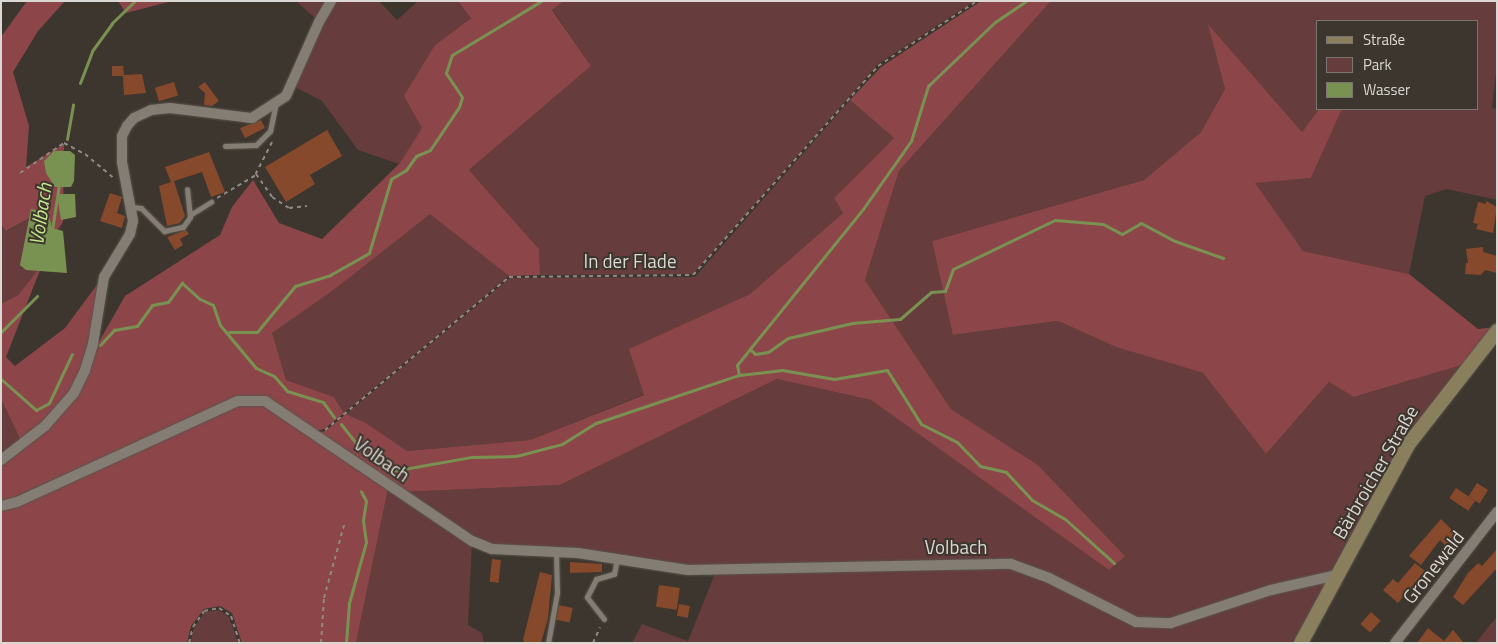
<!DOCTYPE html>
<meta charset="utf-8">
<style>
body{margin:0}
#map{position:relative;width:1498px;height:644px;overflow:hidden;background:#3c362e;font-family:"Titillium Web",sans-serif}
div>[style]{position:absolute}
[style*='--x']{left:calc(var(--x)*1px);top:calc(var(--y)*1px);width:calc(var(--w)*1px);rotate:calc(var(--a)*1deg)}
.green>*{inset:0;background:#663c3d}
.forest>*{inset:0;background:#8c4649}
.water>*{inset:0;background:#799251}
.stream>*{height:3px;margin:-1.5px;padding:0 1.5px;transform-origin:1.5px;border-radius:1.5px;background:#799251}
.building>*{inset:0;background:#87492b;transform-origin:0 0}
.path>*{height:2px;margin-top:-1px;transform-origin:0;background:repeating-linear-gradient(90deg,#8e8982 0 4px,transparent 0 8px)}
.roads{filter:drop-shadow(0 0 1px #5a554e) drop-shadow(0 0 1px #5a554e)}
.service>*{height:5px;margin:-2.5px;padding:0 2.5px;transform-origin:2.5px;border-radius:2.5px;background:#847d74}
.minor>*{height:10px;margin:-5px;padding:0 5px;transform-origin:5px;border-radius:5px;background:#847d74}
.secondary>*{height:14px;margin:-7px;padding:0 7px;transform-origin:7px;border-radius:7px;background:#897f5d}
span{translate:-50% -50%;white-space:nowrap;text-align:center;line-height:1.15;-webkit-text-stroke:4px #3c362e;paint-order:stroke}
.street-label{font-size:19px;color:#dbd7d2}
.water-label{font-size:20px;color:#c3e88b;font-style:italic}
.frame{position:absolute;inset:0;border:2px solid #dbd7d2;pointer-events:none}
.legend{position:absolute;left:1316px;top:20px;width:162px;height:90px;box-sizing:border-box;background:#3c362e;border:1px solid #7c7670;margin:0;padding:6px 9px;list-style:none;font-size:15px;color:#dbd7d2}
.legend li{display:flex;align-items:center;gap:10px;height:25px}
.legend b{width:25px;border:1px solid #7c7670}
</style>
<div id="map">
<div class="green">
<i style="clip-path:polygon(296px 1px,329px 1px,318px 21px)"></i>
<i style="clip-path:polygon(334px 1px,379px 1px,397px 20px,418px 1px,458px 1px,472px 17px,435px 45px,422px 128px,399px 164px,358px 150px,322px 101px,293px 86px)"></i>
<i style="clip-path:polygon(564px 1px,975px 1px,878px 64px,693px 274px,540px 275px,539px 249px,469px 170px,591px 66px,552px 9px)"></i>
<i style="clip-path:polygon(1051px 1px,1497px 1px,1497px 63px,1492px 108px,1497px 109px,1497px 200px,1447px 189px,1425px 196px,1409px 274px,1303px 251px,1254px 183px,1311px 178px,1342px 109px,1477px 109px,1477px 21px,1317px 21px,1319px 109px,1302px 132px,1209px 25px,1225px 89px,1201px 132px,1144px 180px,932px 241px,954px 335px,1058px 321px,1116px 347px,1203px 373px,1266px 454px,1329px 382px,1355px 397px,1479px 360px,1412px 436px,1336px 570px,1168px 619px,1135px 620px,1010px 561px,689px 567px,492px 546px,401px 492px,560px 485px,777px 379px,871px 400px,1109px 569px,1124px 555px,1038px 465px,951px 409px,865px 280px,899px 171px)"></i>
<i style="clip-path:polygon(850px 100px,894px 138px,834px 198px,843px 213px,750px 294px,630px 349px,645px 394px,530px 440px,407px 451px,366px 423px,346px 414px,510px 278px,695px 277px)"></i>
<i style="clip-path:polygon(430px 213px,509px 276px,344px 413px,334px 397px,286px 380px,271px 333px,335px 289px)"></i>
<i style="clip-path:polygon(35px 215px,54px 233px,63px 222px,42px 265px,18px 295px,1px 304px,1px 224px,7px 231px)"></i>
<i style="clip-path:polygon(1px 399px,21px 441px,1px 458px)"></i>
<i style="clip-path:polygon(388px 489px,472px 543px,468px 625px,482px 633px,484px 643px,356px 643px)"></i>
<i style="clip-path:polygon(1011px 566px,1049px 580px,1114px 614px,1172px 625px,1335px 575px,1297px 643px,632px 643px,642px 624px,688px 641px,716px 571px)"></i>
<i style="clip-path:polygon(219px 610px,229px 617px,238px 643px,190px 643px,194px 628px,205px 612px)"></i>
<i style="clip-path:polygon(1497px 617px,1497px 643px,1476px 643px,1489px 626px)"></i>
</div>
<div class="forest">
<i style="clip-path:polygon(27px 1px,65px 1px,38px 31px,13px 72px,29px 126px,26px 167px,64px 144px,63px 222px,54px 233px,35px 215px,6px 231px,1px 224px,1px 37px)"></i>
<i style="clip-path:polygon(118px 1px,172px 1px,126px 13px)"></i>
<i style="clip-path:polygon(458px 1px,564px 1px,552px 10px,591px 66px,469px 170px,539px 249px,540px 275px,509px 276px,430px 214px,335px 289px,272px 333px,286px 380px,334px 397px,344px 413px,324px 429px,315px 431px,265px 399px,237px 398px,1px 503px,1px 463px,75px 395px,96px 347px,125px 296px,220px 235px,232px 207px,253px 180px,279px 223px,322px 239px,399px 164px,422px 128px,404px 96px,435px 45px,471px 18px)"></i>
<i style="clip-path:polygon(981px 1px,1051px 1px,899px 171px,865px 280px,951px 409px,1038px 465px,1125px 556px,1109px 570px,871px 400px,777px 379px,560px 485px,401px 492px,317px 433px,325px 431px,346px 414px,366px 423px,407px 451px,530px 440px,644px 395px,629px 349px,750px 294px,843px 213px,834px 198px,894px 138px,850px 100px,881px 67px)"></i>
<i style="clip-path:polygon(1208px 24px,1302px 132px,1319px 109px,1342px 109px,1311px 178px,1255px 183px,1303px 251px,1409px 274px,1478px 329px,1497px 327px,1479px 360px,1354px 397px,1329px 382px,1266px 454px,1203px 373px,1116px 347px,1058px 321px,953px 335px,932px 241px,1144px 180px,1201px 132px,1225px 89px)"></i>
<i style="clip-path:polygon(42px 265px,6px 357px,15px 366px,65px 328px,99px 282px,91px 344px,72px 393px,49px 418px,21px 441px,1px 399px,1px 304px,18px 295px)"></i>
<i style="clip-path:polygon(238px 402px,264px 404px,388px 489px,356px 643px,242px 643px,232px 613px,220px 606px,204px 609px,191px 626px,187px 643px,1px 643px,1px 507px)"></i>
</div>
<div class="water">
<i style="clip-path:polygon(54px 151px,70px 151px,75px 155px,74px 181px,71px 187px,55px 187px,46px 173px,44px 161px)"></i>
<i style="clip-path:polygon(57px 194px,75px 194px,76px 217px,61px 220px)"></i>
<i style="clip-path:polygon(31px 209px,48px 212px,52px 228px,63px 231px,67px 273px,26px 270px,20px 265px)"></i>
</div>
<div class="stream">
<i style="--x:80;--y:83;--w:34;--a:-69"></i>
<i style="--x:92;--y:51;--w:34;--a:-54"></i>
<i style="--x:112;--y:23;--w:32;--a:-44"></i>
<i style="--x:67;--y:139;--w:35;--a:-80"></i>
<i style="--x:52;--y:230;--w:46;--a:-81.2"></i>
<i style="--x:1;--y:332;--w:51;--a:-45"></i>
<i style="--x:229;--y:332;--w:28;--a:0"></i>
<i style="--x:257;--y:332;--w:60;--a:-50.4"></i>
<i style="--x:295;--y:286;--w:37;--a:-17"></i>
<i style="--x:330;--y:275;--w:45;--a:-29.4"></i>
<i style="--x:369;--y:253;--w:77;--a:-73.4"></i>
<i style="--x:391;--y:179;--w:17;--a:-31"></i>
<i style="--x:406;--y:170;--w:17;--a:-54"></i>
<i style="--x:416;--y:156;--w:15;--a:-23"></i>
<i style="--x:430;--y:150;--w:52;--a:-56"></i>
<i style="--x:459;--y:107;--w:10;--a:-73"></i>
<i style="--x:462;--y:97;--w:29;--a:-124"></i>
<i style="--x:446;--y:73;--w:19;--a:-72"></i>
<i style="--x:452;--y:55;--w:104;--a:-31.2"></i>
<i style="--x:100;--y:345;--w:21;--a:-47"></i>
<i style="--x:114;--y:330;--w:23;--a:-10"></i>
<i style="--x:137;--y:326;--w:26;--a:-54"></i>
<i style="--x:152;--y:305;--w:16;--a:-11"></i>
<i style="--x:168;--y:302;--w:24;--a:-54"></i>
<i style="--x:182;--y:283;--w:24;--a:42"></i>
<i style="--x:200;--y:299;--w:14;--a:25"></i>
<i style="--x:213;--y:305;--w:21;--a:71"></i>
<i style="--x:220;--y:325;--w:56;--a:50.1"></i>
<i style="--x:256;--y:368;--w:20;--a:24"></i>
<i style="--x:274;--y:376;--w:20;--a:49"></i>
<i style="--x:287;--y:391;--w:38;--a:17"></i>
<i style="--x:323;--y:402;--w:19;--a:54"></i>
<i style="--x:750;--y:349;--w:7;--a:45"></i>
<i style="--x:755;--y:354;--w:13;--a:-9"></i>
<i style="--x:768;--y:352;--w:24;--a:-35"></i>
<i style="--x:788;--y:338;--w:66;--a:-13.2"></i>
<i style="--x:852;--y:323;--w:48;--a:-4.8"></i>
<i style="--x:900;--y:319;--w:41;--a:-41.1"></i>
<i style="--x:931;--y:292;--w:14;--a:-4"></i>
<i style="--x:945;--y:291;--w:23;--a:-70"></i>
<i style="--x:953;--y:269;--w:113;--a:-25.7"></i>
<i style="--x:1055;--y:220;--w:48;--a:4.8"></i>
<i style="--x:1103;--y:224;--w:21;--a:28"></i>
<i style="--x:1122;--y:234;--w:22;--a:-30"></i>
<i style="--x:1141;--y:223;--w:38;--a:28"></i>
<i style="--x:1175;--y:241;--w:51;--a:19.5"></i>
<i style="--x:739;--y:375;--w:10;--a:-101"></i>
<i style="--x:737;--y:365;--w:201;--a:-51.1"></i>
<i style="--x:863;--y:209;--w:83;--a:-54.8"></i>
<i style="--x:911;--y:141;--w:58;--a:-72.8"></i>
<i style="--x:928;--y:86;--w:93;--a:-43.7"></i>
<i style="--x:995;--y:22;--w:37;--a:-34"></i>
<i style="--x:1;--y:379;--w:47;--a:41.5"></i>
<i style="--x:36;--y:410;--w:15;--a:-28"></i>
<i style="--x:49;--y:403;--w:54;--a:-64.9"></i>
<i style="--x:341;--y:424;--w:36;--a:52"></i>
<i style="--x:363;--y:452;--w:35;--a:33"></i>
<i style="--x:392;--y:471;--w:80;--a:-10"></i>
<i style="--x:471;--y:457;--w:45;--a:-1.3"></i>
<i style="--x:516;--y:456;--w:48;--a:-14.6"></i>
<i style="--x:562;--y:444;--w:40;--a:-32"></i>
<i style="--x:596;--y:423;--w:151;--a:-18.6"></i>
<i style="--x:739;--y:375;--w:43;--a:-6.6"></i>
<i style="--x:782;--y:370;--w:53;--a:9.8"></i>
<i style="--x:834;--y:379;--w:54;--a:-9.6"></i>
<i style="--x:887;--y:370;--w:64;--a:57.8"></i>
<i style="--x:921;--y:424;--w:40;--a:26.6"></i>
<i style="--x:957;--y:442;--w:33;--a:46"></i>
<i style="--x:980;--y:466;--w:27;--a:13"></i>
<i style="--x:1006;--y:472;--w:38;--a:47"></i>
<i style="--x:1032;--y:500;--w:38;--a:30"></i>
<i style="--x:1065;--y:519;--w:66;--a:41.9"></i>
<i style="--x:346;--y:643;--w:40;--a:-85.7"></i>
<i style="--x:349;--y:603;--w:63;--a:-74.4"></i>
<i style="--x:366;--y:542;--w:22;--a:-98"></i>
<i style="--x:363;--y:520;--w:19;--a:-81"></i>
<i style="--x:366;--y:501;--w:11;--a:-117"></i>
</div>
<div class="building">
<i style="clip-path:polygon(112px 66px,123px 66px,124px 75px,142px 74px,146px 93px,124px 95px,123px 76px,112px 76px)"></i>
<i style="left:174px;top:82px;width:14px;height:20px;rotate:73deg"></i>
<i style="clip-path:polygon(205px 82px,219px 101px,212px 106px,204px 105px,205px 93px,198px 87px)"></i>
<i style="clip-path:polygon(261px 120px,265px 128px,245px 138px,240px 128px)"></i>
<i style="clip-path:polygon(327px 130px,342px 156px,310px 175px,315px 184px,286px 202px,265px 167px)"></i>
<i style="clip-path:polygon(209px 152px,225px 192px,211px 197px,202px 172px,171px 182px,174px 181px,185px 216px,180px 223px,167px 226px,159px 186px,171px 182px,165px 167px)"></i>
<i style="clip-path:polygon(110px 193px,122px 197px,117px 213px,125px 216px,122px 228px,100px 221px)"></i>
<i style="clip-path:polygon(1486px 201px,1497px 207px,1493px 233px,1476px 229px,1478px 224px,1473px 223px,1478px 202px,1486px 204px)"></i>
<i style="clip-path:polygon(186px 230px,189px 234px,180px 239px,183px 245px,175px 250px,167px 237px)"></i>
<i style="clip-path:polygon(1483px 247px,1483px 252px,1497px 256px,1497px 273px,1485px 270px,1481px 275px,1465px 274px,1466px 263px,1468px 263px,1466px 249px)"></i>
<i style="left:1477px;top:483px;width:13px;height:16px;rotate:32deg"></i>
<i style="left:1456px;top:488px;width:23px;height:12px;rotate:34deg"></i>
<i style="clip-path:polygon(1441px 519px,1457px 535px,1447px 547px,1440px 540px,1421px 565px,1409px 556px)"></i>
<i style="clip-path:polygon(1497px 549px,1497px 568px,1463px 605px,1453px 597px,1468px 573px,1478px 563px,1482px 566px)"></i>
<i style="left:492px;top:559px;width:9px;height:23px;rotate:6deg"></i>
<i style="clip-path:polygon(570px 562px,602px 564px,602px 572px,570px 573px)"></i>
<i style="clip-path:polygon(1415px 563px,1425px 571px,1398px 603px,1383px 590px,1393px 579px,1398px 583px)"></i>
<i style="clip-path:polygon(540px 572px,552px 575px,548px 618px,541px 643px,525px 643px,523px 640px)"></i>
<i style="left:659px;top:585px;width:21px;height:22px;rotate:8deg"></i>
<i style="left:679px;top:604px;width:11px;height:12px;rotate:10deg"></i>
<i style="left:559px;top:605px;width:14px;height:15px;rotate:12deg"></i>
<i style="left:1371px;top:612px;width:13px;height:16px;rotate:42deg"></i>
<i style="clip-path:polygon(1428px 628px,1444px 641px,1453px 630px,1464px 643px,1417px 643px)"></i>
</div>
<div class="path">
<i style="--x:272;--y:142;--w:36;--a:117"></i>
<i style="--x:256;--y:174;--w:28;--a:55"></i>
<i style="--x:272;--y:197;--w:20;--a:33"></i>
<i style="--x:289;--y:208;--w:18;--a:-6"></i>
<i style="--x:20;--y:173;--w:53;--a:-34.3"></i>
<i style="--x:64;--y:143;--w:24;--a:28"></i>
<i style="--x:85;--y:154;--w:39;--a:40"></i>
<i style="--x:217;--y:198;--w:45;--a:-30.5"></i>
<i style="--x:325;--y:430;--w:239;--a:-39.7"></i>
<i style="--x:509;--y:277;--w:184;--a:-0.6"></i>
<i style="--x:693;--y:275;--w:279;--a:-48.5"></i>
<i style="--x:878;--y:66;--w:118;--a:-33.3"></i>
<i style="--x:189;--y:643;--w:16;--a:-76"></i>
<i style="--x:193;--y:627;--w:19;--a:-55"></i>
<i style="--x:204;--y:611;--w:15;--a:-11"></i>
<i style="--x:219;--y:608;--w:14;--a:34"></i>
<i style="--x:231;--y:616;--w:28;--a:72"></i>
<i style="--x:321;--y:643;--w:45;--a:-86.2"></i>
<i style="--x:324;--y:598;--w:79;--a:-74.6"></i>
<i style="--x:593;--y:643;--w:17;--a:-66"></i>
</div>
<div class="roads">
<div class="service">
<i style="--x:225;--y:146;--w:31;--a:-2"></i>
<i style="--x:256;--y:145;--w:20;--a:-45"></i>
<i style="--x:270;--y:131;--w:29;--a:-78"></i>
<i style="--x:132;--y:207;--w:9;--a:6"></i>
<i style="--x:141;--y:208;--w:33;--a:45"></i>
<i style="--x:164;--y:231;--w:19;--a:-12"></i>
<i style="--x:183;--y:227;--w:12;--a:-55"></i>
<i style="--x:190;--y:217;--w:28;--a:-96"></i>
<i style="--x:190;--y:215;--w:25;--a:-32"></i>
<i style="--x:604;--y:619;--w:28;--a:-128"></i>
<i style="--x:587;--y:597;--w:20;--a:-63"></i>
<i style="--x:596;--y:579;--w:19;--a:-16"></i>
<i style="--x:614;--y:574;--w:15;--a:-79"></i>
<i style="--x:548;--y:643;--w:51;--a:-79.8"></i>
<i style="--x:557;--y:593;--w:41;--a:-91.4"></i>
</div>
<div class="minor">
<i style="--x:1;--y:460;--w:56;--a:-37.7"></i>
<i style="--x:45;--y:426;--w:44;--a:-48.7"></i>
<i style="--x:74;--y:393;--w:25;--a:-64"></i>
<i style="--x:85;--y:370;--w:27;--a:-73"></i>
<i style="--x:93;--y:344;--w:68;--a:-80.7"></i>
<i style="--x:104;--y:277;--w:50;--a:-58.8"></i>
<i style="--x:130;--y:234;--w:13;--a:-77"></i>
<i style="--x:133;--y:221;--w:60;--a:-100.6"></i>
<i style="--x:122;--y:162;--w:26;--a:-90"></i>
<i style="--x:122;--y:136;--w:11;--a:-63"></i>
<i style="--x:127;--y:126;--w:11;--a:-49"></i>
<i style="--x:134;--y:118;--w:19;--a:-25"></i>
<i style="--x:151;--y:110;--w:19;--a:-6"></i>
<i style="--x:170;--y:108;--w:83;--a:7"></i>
<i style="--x:252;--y:118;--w:40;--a:-32.9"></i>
<i style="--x:286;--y:96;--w:81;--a:-66"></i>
<i style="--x:319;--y:22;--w:24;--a:-60"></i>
<i style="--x:1;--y:506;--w:16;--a:-14"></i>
<i style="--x:17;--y:502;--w:243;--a:-24.6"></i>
<i style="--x:238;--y:401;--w:27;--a:0"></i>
<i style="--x:265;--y:401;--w:250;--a:34.1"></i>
<i style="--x:472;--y:541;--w:22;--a:22"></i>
<i style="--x:492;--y:549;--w:86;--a:2.7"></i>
<i style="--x:578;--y:553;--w:111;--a:8.8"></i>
<i style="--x:688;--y:570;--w:323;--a:-1.1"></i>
<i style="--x:1011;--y:564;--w:40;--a:20.2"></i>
<i style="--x:1049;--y:578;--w:97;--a:26.8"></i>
<i style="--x:1136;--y:622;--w:35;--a:2"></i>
<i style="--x:1171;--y:623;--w:105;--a:-18.3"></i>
<i style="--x:1271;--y:590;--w:68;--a:-12.8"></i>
<i style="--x:1395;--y:643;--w:166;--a:-52.1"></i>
</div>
<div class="secondary">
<i style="--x:1301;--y:643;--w:225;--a:-61.6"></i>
<i style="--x:1408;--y:445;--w:145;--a:-52"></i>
</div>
</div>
<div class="street-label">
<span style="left:630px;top:261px">In der Flade</span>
<span style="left:382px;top:459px;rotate:35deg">Volbach</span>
<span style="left:1375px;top:472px;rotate:-60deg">Bärbroicher Straße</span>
<span style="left:956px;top:547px">Volbach</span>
<span style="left:1433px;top:567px;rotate:-52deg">Gronewald</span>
</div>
<div class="water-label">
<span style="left:40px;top:214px;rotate:-82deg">Volbach</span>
</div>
<div class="frame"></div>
<ul class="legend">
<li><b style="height:6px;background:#897f5d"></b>Straße</li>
<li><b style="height:14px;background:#663c3d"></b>Park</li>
<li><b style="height:14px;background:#799251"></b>Wasser</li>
</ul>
</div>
